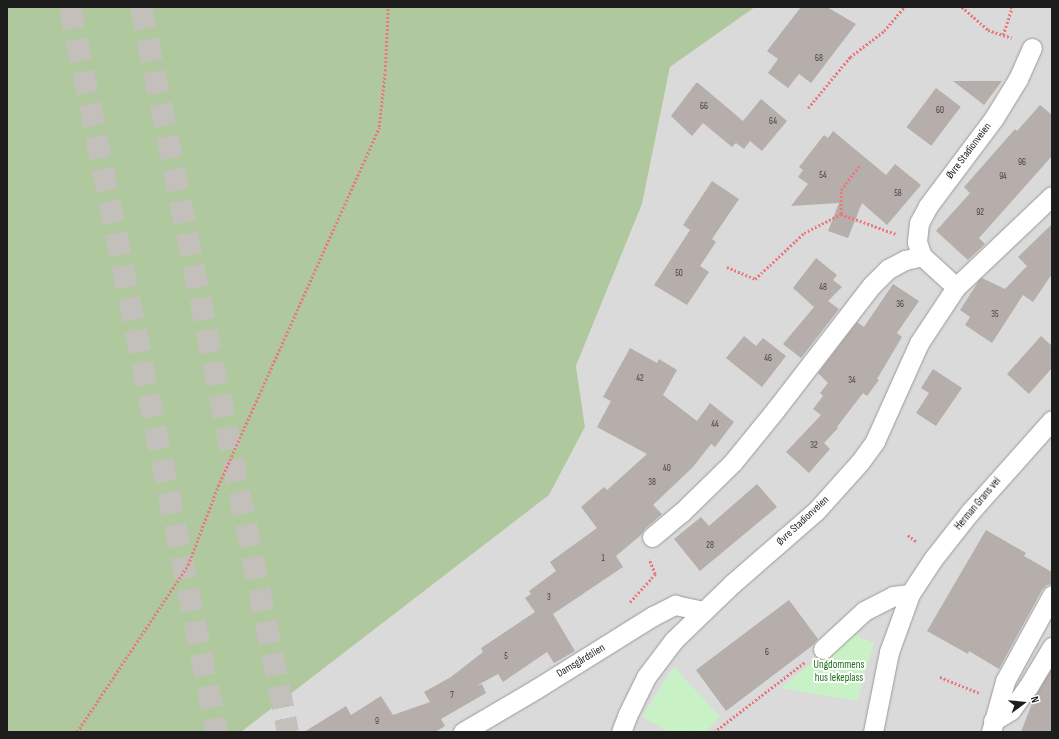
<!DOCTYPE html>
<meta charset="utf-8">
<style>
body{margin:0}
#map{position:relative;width:1059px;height:739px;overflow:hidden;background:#ede9e4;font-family:"Sofia Sans Condensed",sans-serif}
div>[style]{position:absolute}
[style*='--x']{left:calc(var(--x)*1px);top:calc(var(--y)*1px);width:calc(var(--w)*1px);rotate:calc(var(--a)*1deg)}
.residential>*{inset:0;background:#dbdada}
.forest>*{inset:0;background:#afc89e}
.park>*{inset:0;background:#c8f2c6}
.building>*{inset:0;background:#b6aeaa;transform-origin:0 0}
.highway-tunnel>*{height:22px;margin-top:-11px;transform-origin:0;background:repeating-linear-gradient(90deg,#c3c0bc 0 22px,transparent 0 33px)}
.path>*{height:2.5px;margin-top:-1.25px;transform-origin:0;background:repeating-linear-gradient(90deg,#e9797c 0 2px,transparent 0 4px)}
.roads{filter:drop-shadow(0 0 1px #9a9a9a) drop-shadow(0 0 1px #9a9a9a)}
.street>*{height:19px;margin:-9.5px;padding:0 9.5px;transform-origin:9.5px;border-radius:9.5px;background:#fff}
span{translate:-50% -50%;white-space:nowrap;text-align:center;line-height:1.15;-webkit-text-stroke:4px #fff;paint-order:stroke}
.number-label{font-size:9px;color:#434140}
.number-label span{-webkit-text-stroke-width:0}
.street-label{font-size:11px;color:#1d1d1d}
.park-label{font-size:11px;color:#1c6e18}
.frame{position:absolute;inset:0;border:8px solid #1d1d1d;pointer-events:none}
.north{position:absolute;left:1003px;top:683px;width:40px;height:40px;-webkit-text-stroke:3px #fff;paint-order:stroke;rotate:74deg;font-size:11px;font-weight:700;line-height:16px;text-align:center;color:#1d1d1d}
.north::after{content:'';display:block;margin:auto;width:14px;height:18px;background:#1d1d1d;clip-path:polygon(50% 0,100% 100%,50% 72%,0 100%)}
</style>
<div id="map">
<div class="residential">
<i style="clip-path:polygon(755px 7px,1052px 7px,1052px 732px,241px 732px,549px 495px,585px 427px,576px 366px,642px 204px,670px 67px)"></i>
</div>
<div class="forest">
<i style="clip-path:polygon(7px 7px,755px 7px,670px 67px,642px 204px,576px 366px,585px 427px,549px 495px,241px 732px,7px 732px)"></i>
</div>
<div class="park">
<i style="clip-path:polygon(848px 633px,874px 643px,857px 701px,781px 688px)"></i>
<i style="clip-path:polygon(674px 667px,720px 717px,705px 732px,668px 732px,642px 716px)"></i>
</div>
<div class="building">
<i style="clip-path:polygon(801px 7px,827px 7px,856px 24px,811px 83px,799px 74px,788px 88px,768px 73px,778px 59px,767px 51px)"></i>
<i style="clip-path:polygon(953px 81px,1002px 81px,984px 105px)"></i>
<i style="clip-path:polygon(696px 83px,698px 83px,743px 121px,761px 99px,787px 121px,762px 151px,750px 141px,744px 149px,736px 143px,732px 147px,703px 123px,692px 136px,671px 116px)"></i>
<i style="left:936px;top:88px;width:31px;height:49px;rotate:37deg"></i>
<i style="clip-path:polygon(1040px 105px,1052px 115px,1052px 156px,979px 238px,985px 244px,968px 260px,936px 231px,970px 193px,964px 187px,1015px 129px,1017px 131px)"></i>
<i style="clip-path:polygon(833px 131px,886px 175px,895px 164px,921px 185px,887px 225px,862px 203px,848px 238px,828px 231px,839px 203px,791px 206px,808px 184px,798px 177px,803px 170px,799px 167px,824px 135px,828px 138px)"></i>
<i style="clip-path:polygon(712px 181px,739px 199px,712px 239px,716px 242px,700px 266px,709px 272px,687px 305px,654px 285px,690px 230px,683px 225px)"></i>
<i style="clip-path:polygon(1052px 224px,1052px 274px,1033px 302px,1023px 295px,992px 343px,965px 325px,970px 317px,960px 310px,980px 279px,982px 278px,1005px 289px,1027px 266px,1018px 257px)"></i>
<i style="clip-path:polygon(816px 258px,837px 275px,833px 280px,842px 287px,828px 301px,839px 309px,801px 358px,783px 344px,814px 307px,793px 288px)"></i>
<i style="clip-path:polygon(893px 284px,919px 301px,897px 333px,902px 337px,877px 379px,879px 380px,867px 396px,863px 393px,837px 427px,838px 428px,824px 443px,830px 449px,809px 473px,786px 452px,821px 415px,813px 409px,823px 396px,820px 393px,828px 383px,818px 373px,857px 322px,864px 327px)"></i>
<i style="clip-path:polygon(744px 336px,756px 346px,763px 338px,786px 356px,762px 387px,726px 358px)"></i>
<i style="clip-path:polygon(1041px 336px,1052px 346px,1052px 368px,1029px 394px,1007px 374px)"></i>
<i style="clip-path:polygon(630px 348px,657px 363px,659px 359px,677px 370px,663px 395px,697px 421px,710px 403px,734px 422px,715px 447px,711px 444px,693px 467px,653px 505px,662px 514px,645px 529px,641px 535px,616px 556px,623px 567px,553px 614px,575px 651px,554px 663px,547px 652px,503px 682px,498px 674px,476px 686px,482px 684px,486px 693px,441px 719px,445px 726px,435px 732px,304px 732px,346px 706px,351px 715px,381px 696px,393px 715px,430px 702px,424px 692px,451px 677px,483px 652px,481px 648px,535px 612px,525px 598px,531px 594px,529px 591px,556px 571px,550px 562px,597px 528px,581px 507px,604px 487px,607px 490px,647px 454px,597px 427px,611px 401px,603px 397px)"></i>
<i style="clip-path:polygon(933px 369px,962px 388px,936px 426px,916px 413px,929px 393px,921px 388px)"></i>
<i style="clip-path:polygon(757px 484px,777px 507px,700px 571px,674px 539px,701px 517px,709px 526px)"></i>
<i style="clip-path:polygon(986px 530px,1026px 553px,1024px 556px,1052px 572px,1052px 584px,1047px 585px,1042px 590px,999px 669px,969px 651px,968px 654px,927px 631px)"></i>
<i style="clip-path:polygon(789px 600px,818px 639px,812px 646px,726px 711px,696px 670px)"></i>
<i style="clip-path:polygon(1052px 668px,1052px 732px,1021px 732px,1034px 698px)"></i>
</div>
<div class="highway-tunnel">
<i style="--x:70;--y:7;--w:740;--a:78.54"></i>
<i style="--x:141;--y:7;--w:740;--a:78.54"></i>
</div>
<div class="path">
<i style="--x:962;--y:7;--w:35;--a:41"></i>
<i style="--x:988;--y:30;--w:25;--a:18"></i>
<i style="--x:1003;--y:35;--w:28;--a:-72"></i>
<i style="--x:1012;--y:8;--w:3;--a:-162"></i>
<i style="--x:808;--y:108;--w:66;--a:-50.5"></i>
<i style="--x:850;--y:57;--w:43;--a:-37.4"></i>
<i style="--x:884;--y:31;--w:31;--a:-50"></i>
<i style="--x:841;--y:214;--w:24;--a:-90"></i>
<i style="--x:841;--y:190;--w:30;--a:-53"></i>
<i style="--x:727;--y:267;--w:30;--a:23"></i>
<i style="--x:755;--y:279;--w:67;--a:-43.2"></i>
<i style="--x:804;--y:233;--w:42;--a:-27.2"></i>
<i style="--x:841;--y:214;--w:59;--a:20"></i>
<i style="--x:908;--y:535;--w:11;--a:38"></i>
<i style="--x:630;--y:602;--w:38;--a:-48"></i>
<i style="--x:655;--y:574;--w:16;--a:-112"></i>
<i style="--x:940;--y:677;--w:42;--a:22.3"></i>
<i style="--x:694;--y:731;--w:1;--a:45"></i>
<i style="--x:77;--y:732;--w:201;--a:-56.4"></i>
<i style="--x:188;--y:565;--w:85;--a:-69.2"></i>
<i style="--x:218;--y:486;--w:393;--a:-65.8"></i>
<i style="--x:379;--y:127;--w:56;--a:-83.9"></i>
<i style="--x:385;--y:71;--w:64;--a:-87.3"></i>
<i style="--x:714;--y:732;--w:115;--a:-37.6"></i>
</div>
<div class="roads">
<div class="street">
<i style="--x:922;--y:256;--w:15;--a:-110"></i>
<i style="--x:917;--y:242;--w:19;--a:-84"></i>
<i style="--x:919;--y:223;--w:19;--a:-62"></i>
<i style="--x:928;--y:206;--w:110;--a:-53.1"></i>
<i style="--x:994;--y:118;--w:46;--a:-58.4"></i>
<i style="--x:1018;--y:79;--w:34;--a:-66"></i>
<i style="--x:652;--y:537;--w:38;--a:-40"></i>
<i style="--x:681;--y:513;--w:73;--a:-44.4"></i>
<i style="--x:733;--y:462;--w:68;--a:-50.9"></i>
<i style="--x:776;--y:409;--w:157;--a:-52.3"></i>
<i style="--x:872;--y:285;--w:23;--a:-45"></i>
<i style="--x:888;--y:269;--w:19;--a:-28"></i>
<i style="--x:905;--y:260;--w:17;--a:-13"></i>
<i style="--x:922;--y:256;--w:46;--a:42.4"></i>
<i style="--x:823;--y:649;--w:56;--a:-42.8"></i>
<i style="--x:864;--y:611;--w:33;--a:-27"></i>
<i style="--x:893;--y:596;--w:17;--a:-7"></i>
<i style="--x:993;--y:721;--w:21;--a:-31"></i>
<i style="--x:1011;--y:710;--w:29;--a:-54"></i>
<i style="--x:1028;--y:687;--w:47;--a:-59"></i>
<i style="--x:463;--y:732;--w:85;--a:-30.5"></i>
<i style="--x:536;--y:689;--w:138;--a:-32"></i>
<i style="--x:653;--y:616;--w:25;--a:-27"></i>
<i style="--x:675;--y:605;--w:29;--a:12"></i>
<i style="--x:621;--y:732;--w:17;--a:-69"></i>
<i style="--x:627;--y:716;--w:43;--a:-64"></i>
<i style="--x:646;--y:677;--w:46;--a:-52.9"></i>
<i style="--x:674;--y:640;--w:81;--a:-44"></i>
<i style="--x:732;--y:584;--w:111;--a:-41"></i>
<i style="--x:816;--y:511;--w:66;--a:-48.1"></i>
<i style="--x:860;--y:462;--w:26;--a:-54"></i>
<i style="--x:875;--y:441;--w:107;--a:-65.8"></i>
<i style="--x:919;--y:343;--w:67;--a:-56.5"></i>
<i style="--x:956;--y:287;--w:132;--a:-43.5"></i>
<i style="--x:873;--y:732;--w:82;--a:-78.7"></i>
<i style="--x:889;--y:652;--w:62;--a:-70.1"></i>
<i style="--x:910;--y:594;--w:42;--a:-56.7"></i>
<i style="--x:933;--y:559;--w:60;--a:-51.8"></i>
<i style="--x:970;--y:512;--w:123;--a:-48.3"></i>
<i style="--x:991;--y:732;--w:53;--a:-74.6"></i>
<i style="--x:1005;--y:681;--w:98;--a:-61.3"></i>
</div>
</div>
<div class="number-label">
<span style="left:819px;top:59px">68</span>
<span style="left:704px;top:107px">66</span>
<span style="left:940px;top:111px">60</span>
<span style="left:773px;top:122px">64</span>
<span style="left:1022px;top:163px">96</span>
<span style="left:823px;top:176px">54</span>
<span style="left:1003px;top:177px">94</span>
<span style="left:898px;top:194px">58</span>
<span style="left:980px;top:213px">92</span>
<span style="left:679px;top:274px">50</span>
<span style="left:823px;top:288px">48</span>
<span style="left:900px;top:305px">36</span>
<span style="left:995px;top:315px">35</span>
<span style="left:768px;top:359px">46</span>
<span style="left:640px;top:379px">42</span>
<span style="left:852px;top:381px">34</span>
<span style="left:715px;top:425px">44</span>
<span style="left:814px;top:446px">32</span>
<span style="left:667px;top:469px">40</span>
<span style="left:652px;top:483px">38</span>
<span style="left:710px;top:546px">28</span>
<span style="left:603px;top:559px">1</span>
<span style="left:549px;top:598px">3</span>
<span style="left:767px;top:653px">6</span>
<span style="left:506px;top:657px">5</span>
<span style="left:452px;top:696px">7</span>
<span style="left:377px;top:722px">9</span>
</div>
<div class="street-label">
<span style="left:969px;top:151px;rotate:-53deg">Øvre Stadionveien</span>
<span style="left:978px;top:504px;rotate:-50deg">Herman Grans vei</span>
<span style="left:803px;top:521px;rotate:-43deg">Øvre Stadionveien</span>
<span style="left:581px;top:661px;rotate:-31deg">Damsgårdslien</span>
</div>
<div class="park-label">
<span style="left:839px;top:672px">Ungdommens<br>hus lekeplass</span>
</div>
<div class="frame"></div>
<div class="north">N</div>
</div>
